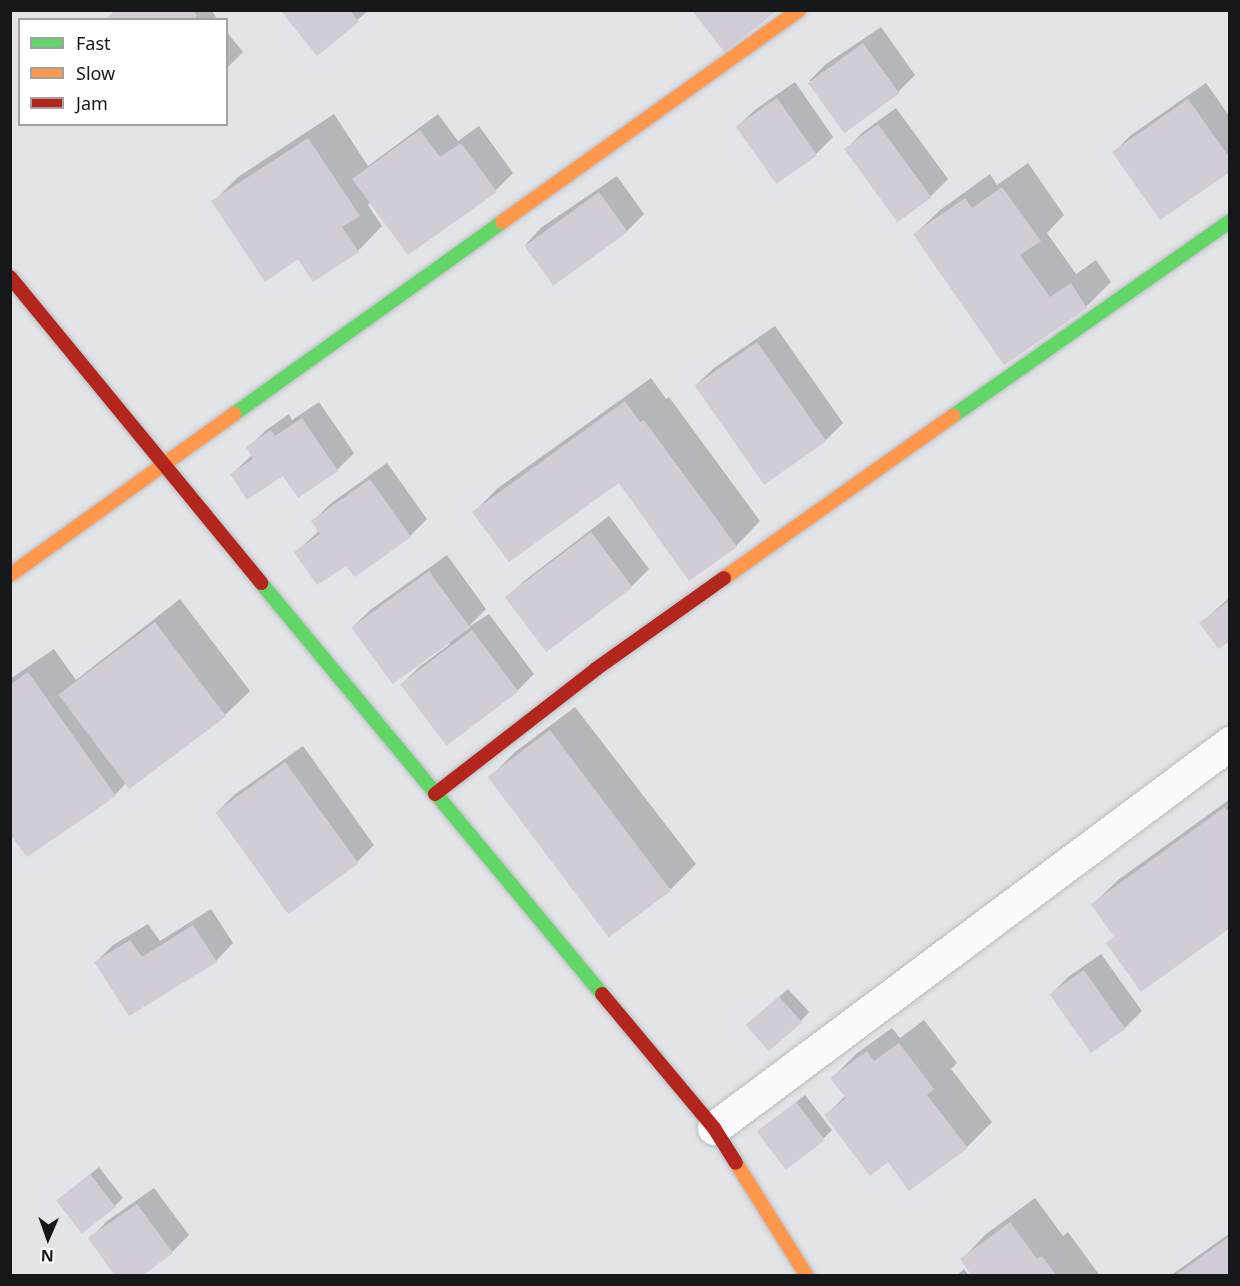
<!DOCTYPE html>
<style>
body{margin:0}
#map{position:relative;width:1240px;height:1286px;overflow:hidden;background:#e2e4e8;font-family:"Noto Sans",sans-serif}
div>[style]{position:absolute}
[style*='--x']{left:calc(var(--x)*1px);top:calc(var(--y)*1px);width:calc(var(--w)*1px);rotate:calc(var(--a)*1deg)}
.shadow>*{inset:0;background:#0003}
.building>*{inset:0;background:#d2ccd6;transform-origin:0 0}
.roads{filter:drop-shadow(0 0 2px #babcbf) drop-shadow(0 0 2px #babcbf)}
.street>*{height:33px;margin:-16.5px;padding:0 16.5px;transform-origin:16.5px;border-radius:16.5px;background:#fbfbfc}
.fast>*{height:14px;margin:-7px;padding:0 7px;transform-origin:7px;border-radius:7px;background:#63d668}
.slow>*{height:14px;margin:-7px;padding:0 7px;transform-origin:7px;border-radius:7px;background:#ff974d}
.jam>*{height:14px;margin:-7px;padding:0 7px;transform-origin:7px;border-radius:7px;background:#b3261e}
span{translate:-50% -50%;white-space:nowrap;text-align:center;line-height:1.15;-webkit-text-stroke:4.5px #fff;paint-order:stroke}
.frame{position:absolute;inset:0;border:12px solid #161719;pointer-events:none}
.legend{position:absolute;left:18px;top:18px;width:210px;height:108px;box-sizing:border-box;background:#fff;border:2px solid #a2a2a3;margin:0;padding:8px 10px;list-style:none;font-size:18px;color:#161719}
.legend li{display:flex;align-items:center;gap:12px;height:30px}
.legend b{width:30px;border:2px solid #a2a2a3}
.north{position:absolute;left:18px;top:1208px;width:60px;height:60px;-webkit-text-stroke:4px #fff;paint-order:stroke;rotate:182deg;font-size:16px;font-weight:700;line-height:24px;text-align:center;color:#161719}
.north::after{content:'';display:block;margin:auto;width:21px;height:27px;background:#161719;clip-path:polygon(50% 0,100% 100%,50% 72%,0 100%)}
</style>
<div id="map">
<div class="shadow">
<i style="clip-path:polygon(115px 10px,211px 10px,218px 20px,106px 20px)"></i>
<i style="clip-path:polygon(282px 10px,369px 10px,317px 54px)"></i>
<i style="clip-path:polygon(881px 27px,915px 75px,898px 92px,809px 81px,826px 64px)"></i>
<i style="clip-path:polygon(226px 31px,243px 52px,226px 69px)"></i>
<i style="clip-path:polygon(795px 82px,833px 137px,816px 154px,738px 126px,756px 109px)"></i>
<i style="clip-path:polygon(1206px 83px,1230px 117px,1230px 170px,1114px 152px,1131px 135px)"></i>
<i style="clip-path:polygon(896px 108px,948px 179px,931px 196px,846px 149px,863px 132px)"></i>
<i style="clip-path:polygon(334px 114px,368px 166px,438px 114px,458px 141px,479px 126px,513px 173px,496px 190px,371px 202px,368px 205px,382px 226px,358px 251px,299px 257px,213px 202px,238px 177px)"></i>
<i style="clip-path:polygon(1028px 163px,1064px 215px,1047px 233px,1076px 274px,1096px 260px,1111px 282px,1086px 307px,1005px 363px,915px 234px,940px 210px,990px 174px,997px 185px)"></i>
<i style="clip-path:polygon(617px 176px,644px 214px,627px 231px,525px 245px,542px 227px)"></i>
<i style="clip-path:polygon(775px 326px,843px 423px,826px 440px,696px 385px,714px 368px)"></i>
<i style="clip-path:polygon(651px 378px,666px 399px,669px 397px,760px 521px,736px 546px,619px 481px,474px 512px,498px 488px)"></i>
<i style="clip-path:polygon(319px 402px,354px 453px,337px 470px,232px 474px,252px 455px,248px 448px,265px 431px,289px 414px,292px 420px)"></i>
<i style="clip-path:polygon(387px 463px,427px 519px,410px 536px,346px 564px,296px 552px,319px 531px,313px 521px,330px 504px)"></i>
<i style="clip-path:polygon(609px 516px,649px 569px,632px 586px,507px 598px,524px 581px)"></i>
<i style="clip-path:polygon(447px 555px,486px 609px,467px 628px,489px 614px,534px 674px,517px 691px,402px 684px,419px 667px,450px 644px,448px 641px,353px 627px,370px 610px)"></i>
<i style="clip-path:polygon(1230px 597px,1230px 640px,1201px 623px)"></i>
<i style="clip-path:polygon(180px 599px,250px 691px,225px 715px,127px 782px,115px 795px,10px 831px,10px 679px,54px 649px,76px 680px)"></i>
<i style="clip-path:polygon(575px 707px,696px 864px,671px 889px,490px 777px,515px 752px)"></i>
<i style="clip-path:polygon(303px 746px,374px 845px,357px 862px,287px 912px,217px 812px,234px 795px)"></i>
<i style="clip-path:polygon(1230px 799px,1230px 926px,1108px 943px,1115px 935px,1093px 904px,1118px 880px)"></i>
<i style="clip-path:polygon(211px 909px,233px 943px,216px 961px,96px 962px,113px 945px,148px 924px,160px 941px)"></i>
<i style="clip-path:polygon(1101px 954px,1142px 1011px,1125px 1028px,1051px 994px,1068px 977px)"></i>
<i style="clip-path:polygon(788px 989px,809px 1012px,801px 1021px,757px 1016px)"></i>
<i style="clip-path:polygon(924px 1020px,957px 1063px,951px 1069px,992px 1122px,967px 1147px,889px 1160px,826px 1115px,846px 1095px,832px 1078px,857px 1053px,892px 1028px,900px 1038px)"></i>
<i style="clip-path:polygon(805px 1095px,832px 1130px,824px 1138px,759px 1132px)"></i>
<i style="clip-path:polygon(99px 1167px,123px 1198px,115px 1206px,67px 1193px)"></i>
<i style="clip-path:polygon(154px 1188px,189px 1235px,172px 1252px,90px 1239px,107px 1221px)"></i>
<i style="clip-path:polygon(1035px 1198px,1063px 1236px,1068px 1232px,1100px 1276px,974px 1276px,962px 1259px,986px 1234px)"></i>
<i style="clip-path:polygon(1230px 1233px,1230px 1276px,1170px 1276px)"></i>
<i style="clip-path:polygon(964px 1269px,969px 1276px,956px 1276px)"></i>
</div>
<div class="building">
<i style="clip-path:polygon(116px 10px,193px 10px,197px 16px,193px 20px,104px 20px)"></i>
<i style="clip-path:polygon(280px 10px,350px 10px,359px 22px,317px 56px)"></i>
<i style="clip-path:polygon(692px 10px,778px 10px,724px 52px)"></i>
<i style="left:863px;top:43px;width:62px;height:68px;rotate:54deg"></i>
<i style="left:777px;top:98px;width:70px;height:50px;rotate:55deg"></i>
<i style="clip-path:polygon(1188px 99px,1230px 158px,1230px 172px,1160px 220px,1112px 152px)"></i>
<i style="left:878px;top:124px;width:91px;height:42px;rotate:54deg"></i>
<i style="clip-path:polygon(420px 130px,440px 157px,461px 143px,497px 192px,408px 255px,352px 179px)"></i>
<i style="clip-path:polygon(308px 138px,360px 216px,342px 227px,359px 252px,313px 282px,298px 259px,265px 282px,211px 201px)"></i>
<i style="clip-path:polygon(1002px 187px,1041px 241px,1020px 255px,1050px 297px,1071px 283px,1087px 308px,1004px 365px,913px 234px,965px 198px,972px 208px)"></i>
<i style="left:599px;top:192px;width:49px;height:92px;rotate:54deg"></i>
<i style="left:757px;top:342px;width:121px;height:76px;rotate:55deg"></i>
<i style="clip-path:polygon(625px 401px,640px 422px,644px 420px,737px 547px,689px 581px,619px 483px,509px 562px,472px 512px)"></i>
<i style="clip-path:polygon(302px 418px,338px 471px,298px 498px,283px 476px,247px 500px,230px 474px,253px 459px,246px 447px,271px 430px,275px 436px)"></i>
<i style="clip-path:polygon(370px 479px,411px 537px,355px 577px,346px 566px,317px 585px,294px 552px,320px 534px,311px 521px)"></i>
<i style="left:591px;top:532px;width:69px;height:108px;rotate:53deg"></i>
<i style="left:429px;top:571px;width:70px;height:96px;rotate:54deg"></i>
<i style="clip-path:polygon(1230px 600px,1230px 641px,1219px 649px,1199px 623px)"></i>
<i style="left:155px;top:622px;width:118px;height:121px;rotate:53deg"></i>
<i style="left:472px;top:630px;width:77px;height:90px;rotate:53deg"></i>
<i style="clip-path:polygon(28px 672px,116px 796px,27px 857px,10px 834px,10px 685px)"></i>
<i style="left:550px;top:730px;width:201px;height:78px;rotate:53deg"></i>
<i style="left:285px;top:762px;width:125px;height:86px;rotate:54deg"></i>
<i style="clip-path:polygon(1225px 807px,1230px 813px,1230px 928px,1141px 992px,1106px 943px,1114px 937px,1091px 904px)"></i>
<i style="clip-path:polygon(193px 925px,217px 962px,129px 1016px,94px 962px,130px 940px,142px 957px)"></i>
<i style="left:1084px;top:970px;width:72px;height:42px;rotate:55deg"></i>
<i style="left:779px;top:996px;width:35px;height:44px;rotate:49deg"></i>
<i style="clip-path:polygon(899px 1043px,934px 1089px,927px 1095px,968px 1148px,909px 1191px,888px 1162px,870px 1176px,824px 1115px,846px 1098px,830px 1078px,867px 1051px,874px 1061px)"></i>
<i style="left:796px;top:1102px;width:48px;height:49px;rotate:53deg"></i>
<i style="left:90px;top:1174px;width:42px;height:43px;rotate:52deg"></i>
<i style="clip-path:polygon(137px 1204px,173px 1253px,142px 1276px,115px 1276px,88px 1238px)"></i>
<i style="clip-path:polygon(1010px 1222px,1037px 1259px,1042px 1256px,1057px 1276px,972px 1276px,960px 1259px)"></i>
<i style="clip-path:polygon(1230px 1236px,1230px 1276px,1175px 1276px)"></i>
</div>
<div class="roads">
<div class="street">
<i style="--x:714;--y:1128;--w:644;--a:-36.73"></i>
</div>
<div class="fast">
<i style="--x:234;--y:414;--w:330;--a:-35.6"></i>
<i style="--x:953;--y:416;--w:339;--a:-35.1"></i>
<i style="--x:261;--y:583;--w:534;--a:50.32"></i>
</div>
<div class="slow">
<i style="--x:502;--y:222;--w:365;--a:-35.5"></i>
<i style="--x:10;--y:575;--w:276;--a:-35.7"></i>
<i style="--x:724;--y:578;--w:281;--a:-35.3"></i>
<i style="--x:736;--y:1163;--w:133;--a:57.9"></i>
</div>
<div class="jam">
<i style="--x:10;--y:277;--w:396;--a:50.6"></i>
<i style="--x:435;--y:794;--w:204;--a:-37.8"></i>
<i style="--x:596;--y:669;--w:157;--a:-35.4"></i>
<i style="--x:602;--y:994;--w:175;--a:50.1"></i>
<i style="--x:714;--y:1128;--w:41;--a:57.8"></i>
</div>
</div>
<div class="frame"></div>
<ul class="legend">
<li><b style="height:8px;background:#63d668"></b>Fast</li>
<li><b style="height:8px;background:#ff974d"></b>Slow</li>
<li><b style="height:8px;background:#b3261e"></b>Jam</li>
</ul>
<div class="north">N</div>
</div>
